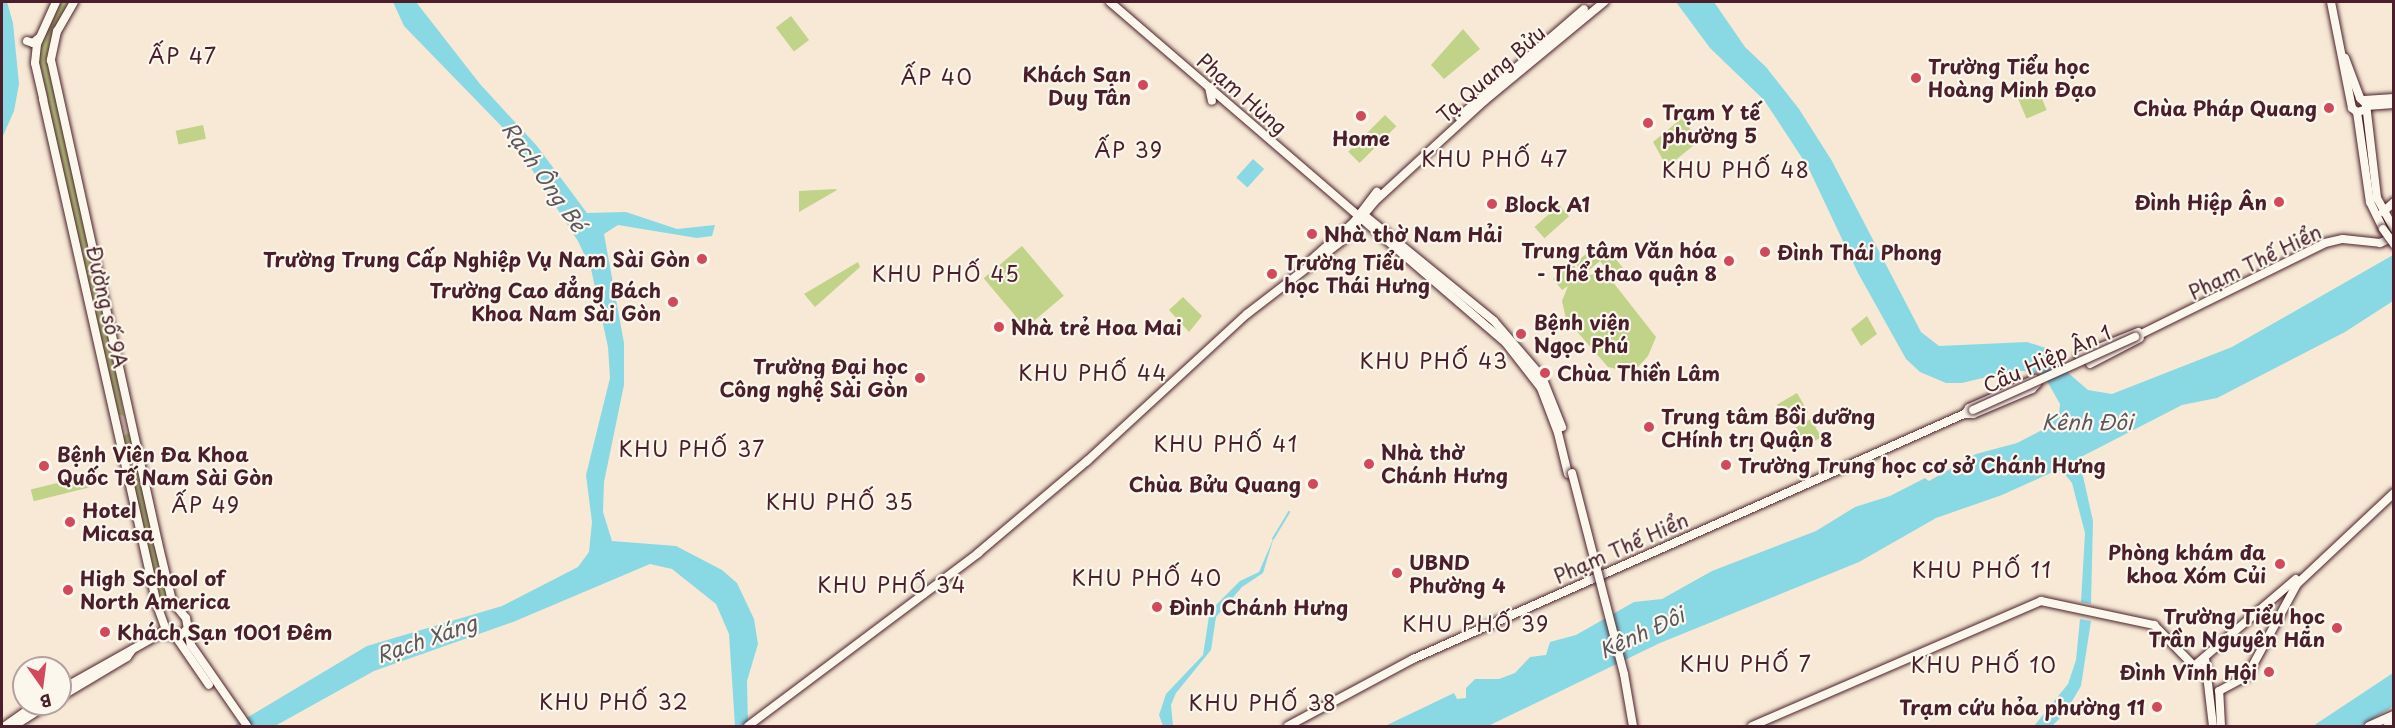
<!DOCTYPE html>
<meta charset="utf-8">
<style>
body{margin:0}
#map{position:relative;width:2395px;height:728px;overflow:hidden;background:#f7e9d5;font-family:"Playpen Sans",sans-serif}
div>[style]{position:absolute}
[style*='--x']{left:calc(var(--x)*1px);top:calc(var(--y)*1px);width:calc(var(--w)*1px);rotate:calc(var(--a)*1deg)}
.green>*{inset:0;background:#c0d388;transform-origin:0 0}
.water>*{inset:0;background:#89d9e5;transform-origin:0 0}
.stream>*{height:1.5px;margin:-0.75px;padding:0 0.75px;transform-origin:0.75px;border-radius:0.75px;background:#89d9e5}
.roads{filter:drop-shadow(0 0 2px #4a1f2b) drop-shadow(0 0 2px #4a1f2b)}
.major>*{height:8px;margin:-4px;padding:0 4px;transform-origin:4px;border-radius:4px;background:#fbf7ec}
.highway>*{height:9px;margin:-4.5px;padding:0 4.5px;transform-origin:4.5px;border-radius:4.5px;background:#fbf7ec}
.bridges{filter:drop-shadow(0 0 2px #4a1f2b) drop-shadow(0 0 2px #4a1f2b)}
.major-bridge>*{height:8px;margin:-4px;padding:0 4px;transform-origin:4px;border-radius:4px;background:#fbf7ec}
.dots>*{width:16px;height:16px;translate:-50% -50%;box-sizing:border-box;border:3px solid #fbf7ec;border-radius:50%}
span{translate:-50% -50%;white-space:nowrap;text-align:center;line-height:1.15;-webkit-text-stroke:4.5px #fbf7ec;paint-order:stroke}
.poi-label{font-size:20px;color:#4a1f2b;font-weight:700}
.left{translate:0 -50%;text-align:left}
.right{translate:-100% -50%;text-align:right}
.street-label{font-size:20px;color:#4a1f2b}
.neighbourhood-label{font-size:21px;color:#4a1f2b;letter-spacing:1.5px}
.water-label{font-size:21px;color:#5d5763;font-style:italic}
.frame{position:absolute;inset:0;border:3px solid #4a1f2b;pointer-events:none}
.north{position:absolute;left:12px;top:656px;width:60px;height:60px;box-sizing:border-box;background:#fbf7ec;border:2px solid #b4a19f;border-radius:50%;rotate:166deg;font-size:16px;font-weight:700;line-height:24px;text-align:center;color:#4a1f2b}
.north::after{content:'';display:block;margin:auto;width:21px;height:27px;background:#d1495b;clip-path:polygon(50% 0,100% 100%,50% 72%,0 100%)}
</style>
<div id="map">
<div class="green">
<i style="clip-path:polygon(59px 2px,72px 2px,50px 48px,100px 292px,95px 299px,90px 297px,38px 63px,41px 42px)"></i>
<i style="left:791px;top:16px;width:30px;height:19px;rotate:53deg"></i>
<i style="clip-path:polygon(1463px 29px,1480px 49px,1444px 79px,1431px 65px)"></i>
<i style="left:2037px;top:87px;width:25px;height:22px;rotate:67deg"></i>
<i style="left:1385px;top:115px;width:16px;height:52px;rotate:45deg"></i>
<i style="clip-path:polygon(1682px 118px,1699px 141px,1667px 167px,1653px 142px)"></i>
<i style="left:203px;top:125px;width:14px;height:28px;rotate:78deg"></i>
<i style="clip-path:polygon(835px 189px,837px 190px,799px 212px,799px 191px)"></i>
<i style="left:1559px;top:205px;width:15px;height:33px;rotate:48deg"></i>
<i style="left:1022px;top:246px;width:65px;height:50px;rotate:50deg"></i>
<i style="clip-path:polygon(1596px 246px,1605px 257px,1611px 253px,1627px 273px,1616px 282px,1600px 261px,1584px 274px,1575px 263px)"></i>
<i style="clip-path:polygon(858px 262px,860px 267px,815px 307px,804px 294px)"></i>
<i style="clip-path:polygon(1573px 263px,1580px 277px,1605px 272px,1656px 337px,1648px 356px,1638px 367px,1625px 371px,1608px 367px,1566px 319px,1562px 301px,1568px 286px,1562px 290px,1553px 279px)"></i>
<i style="clip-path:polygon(1183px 297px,1202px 316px,1189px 332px,1169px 310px)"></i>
<i style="clip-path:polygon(98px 310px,105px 313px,124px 416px,117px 414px,94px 314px)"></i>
<i style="clip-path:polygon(1867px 316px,1877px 334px,1861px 346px,1851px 329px)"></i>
<i style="left:1797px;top:393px;width:22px;height:23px;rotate:60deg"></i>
<i style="left:1811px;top:419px;width:21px;height:21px;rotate:61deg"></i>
<i style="clip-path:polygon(130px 432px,168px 598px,162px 606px,122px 437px)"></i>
<i style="left:89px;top:475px;width:12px;height:60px;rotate:76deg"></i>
</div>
<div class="water">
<i style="clip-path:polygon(2px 2px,7px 2px,13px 23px,19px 84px,14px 111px,2px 138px)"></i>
<i style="clip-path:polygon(393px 2px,416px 2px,480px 84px,537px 146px,587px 213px,626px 212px,677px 229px,715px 225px,712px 236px,697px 238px,618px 225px,604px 234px,624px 343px,624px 385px,604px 482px,603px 512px,612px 541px,676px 546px,722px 570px,737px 583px,754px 619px,758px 644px,747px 681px,748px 726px,735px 726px,729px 634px,716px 604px,672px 569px,650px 564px,513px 622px,374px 671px,275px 726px,233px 726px,367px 646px,502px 606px,578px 567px,589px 552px,592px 522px,586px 475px,610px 378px,608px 347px,591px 269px,578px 241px,509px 134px,404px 26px)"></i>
<i style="clip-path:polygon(1676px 2px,1714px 2px,1745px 47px,1766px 67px,1799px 109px,1832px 161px,1921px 332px,1939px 346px,2027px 342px,2046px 348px,2059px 365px,2088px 390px,2112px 394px,2232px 347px,2393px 255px,2393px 301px,2345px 332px,2217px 398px,2182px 405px,2079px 458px,2093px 521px,2091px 604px,2081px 602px,2085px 533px,2072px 483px,2062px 471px,2055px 471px,2002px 495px,1936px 518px,1859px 562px,1660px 643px,1488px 726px,1385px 726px,1454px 693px,1457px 699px,1466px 698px,1466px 688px,1475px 679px,1499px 679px,1515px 673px,1530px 657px,1546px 655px,1550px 642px,1576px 635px,1634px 602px,1662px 599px,1712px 571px,1816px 531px,1855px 507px,1890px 496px,1925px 478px,1929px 481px,1976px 454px,2017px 443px,2042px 430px,2059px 415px,2060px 404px,2043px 374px,2016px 370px,1962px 383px,1946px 383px,1920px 372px,1906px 359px,1858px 273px,1808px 167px,1764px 100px,1710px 48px)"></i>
<i style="left:1253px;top:159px;width:15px;height:25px;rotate:42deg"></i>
<i style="clip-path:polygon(1274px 537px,1263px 573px,1242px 587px,1216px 617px,1211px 650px,1176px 693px,1171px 705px,1173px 726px,1163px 726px,1159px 715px,1166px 694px,1203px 655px,1209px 616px,1215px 606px,1240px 581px,1259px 572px)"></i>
<i style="clip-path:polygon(2080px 619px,2091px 621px,2081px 686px,2065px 713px,2052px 726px,2034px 726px,2068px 684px,2076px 660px)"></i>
<i style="clip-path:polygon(2393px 673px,2392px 707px,2361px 726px,2313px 726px)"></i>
</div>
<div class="stream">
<i style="--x:1273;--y:539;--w:31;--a:-59"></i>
</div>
<div class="roads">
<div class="major">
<i style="--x:56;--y:2;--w:46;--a:114.3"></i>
<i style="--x:37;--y:44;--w:19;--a:96"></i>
<i style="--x:35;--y:63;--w:37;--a:77"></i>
<i style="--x:43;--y:99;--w:519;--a:77.3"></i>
<i style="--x:157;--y:605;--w:32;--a:70"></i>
<i style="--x:168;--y:635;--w:11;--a:10"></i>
<i style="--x:179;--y:637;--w:11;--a:-45"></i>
<i style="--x:74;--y:2;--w:34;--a:120"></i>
<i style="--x:57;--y:31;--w:30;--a:102"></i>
<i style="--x:51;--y:60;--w:495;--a:77.5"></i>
<i style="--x:158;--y:543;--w:60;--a:76.4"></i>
<i style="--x:172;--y:601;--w:22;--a:51"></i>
<i style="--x:186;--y:618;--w:27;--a:80"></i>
<i style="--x:191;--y:645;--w:98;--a:55.3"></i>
<i style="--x:1110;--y:2;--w:523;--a:40.73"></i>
<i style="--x:1506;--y:343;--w:57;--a:52.1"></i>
<i style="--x:1541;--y:388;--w:48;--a:69.3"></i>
<i style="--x:1558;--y:433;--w:42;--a:76.3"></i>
<i style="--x:2331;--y:2;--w:108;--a:78.8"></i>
<i style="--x:2352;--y:108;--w:6;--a:39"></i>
<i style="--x:2357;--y:112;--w:7;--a:-16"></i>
<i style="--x:27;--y:41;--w:6;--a:18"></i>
<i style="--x:33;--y:43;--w:8;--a:-40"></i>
<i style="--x:2345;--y:58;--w:43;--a:69.4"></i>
<i style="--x:1209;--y:87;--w:14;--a:78"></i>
<i style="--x:2360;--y:98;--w:8;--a:45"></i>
<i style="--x:2366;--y:104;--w:95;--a:83.3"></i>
<i style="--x:2377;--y:198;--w:35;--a:61"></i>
<i style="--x:2364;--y:100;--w:30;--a:-4"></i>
<i style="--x:2366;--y:106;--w:28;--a:-4"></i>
<i style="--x:2357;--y:112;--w:91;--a:81.8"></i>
<i style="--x:2370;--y:202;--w:30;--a:64"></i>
<i style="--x:1459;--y:117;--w:165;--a:-40.8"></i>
<i style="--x:2383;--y:212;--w:15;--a:-42"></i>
<i style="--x:1363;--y:214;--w:169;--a:39.2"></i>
<i style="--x:1494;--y:321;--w:74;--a:49.4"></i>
<i style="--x:1542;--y:377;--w:54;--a:68.2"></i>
<i style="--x:1311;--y:260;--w:57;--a:-41.5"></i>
<i style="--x:1354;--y:222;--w:38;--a:-53"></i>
<i style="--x:2135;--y:337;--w:212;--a:-26.3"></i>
<i style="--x:2325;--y:243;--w:18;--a:-13"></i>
<i style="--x:2343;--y:239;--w:37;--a:6"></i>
<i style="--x:2380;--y:243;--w:15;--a:-23"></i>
<i style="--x:2079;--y:356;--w:64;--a:-22.1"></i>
<i style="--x:2090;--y:364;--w:56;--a:-27.5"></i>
<i style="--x:2035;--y:379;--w:5;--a:68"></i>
<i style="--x:2037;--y:384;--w:7;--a:135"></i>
<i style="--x:2032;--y:389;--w:64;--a:157"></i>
<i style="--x:1973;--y:414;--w:8;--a:180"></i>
<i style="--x:1965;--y:414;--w:7;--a:-56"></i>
<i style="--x:1969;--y:408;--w:72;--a:-23.7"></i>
<i style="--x:176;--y:637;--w:58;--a:55.5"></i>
<i style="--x:2205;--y:658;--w:68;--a:83.3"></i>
<i style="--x:2194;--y:666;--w:134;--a:-40.5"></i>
<i style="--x:60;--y:690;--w:120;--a:-29.3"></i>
<i style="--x:60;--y:697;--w:78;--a:-30.8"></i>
<i style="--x:127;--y:657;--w:9;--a:-54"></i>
<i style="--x:5;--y:726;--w:39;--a:-35"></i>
<i style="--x:14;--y:726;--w:40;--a:-32.9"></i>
<i style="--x:748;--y:726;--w:288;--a:-36.9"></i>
<i style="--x:978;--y:553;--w:143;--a:-40.2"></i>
<i style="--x:1087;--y:461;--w:217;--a:-42.6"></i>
<i style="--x:1247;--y:314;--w:121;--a:-37.6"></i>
<i style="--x:1343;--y:240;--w:50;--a:-50.6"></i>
<i style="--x:1375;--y:201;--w:148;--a:-42.5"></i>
<i style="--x:1484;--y:101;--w:156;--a:-39.5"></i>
<i style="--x:1288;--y:726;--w:142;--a:-28.2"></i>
<i style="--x:1413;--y:659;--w:613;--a:-23.97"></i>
<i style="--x:1752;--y:726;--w:315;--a:-23.4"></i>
<i style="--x:2041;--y:601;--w:116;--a:12"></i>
<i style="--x:2154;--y:625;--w:57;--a:45.7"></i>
<i style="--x:2194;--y:666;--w:13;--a:23"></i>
<i style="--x:2221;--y:726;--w:35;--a:-93"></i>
<i style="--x:2219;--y:691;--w:32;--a:-28"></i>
<i style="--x:2247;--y:676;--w:105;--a:-61.5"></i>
<i style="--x:2297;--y:584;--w:133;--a:-43.2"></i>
<i style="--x:2369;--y:726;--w:27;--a:-24"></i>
</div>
<div class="highway">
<i style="--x:2387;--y:726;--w:8;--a:-30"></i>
</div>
</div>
<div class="bridges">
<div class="major-bridge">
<i style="--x:2383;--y:229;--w:19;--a:54"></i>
<i style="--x:1973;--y:410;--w:178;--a:-24.3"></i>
<i style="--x:1572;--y:473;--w:208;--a:75.5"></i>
<i style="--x:1624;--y:674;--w:53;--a:80.2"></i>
</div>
</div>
<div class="dots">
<i style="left:1916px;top:78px;background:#d1495b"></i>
<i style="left:1143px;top:85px;background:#d1495b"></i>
<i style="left:2329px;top:108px;background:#d1495b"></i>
<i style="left:1361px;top:116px;background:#d1495b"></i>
<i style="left:1648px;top:123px;background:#d1495b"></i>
<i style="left:2279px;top:202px;background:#d1495b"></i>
<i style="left:1492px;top:204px;background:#d1495b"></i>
<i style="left:1312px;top:234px;background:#d1495b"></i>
<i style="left:1765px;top:252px;background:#d1495b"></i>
<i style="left:702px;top:259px;background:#d1495b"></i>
<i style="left:1729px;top:261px;background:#d1495b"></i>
<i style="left:1272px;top:274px;background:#d1495b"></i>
<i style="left:673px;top:302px;background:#d1495b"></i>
<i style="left:999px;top:327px;background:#d1495b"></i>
<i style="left:1521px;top:334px;background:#d1495b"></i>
<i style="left:1545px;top:373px;background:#d1495b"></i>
<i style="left:920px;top:378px;background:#d1495b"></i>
<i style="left:1649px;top:427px;background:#d1495b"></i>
<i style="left:1369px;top:464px;background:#d1495b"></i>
<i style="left:1726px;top:465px;background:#d1495b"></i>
<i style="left:44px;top:466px;background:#d1495b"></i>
<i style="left:1313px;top:484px;background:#d1495b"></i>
<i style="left:70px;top:522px;background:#d1495b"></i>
<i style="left:2280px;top:564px;background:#d1495b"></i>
<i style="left:1397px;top:573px;background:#d1495b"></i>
<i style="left:68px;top:590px;background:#d1495b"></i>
<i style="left:1157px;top:607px;background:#d1495b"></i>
<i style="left:2337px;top:628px;background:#d1495b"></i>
<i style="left:105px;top:632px;background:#d1495b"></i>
<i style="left:2269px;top:672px;background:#d1495b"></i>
<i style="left:2157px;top:707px;background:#d1495b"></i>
</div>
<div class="poi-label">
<span class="left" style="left:1928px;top:78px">Trường Tiểu học<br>Hoàng Minh Đạo</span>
<span class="right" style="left:1131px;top:86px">Khách Sạn<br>Duy Tân</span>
<span class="right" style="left:2317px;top:108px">Chùa Pháp Quang</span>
<span class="left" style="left:1662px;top:124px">Trạm Y tế<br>phường 5</span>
<span style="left:1361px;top:138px">Home</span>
<span class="right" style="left:2267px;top:202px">Đình Hiệp Ân</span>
<span class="left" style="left:1504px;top:204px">Block A1</span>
<span class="left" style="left:1324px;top:234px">Nhà thờ Nam Hải</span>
<span class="right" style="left:1717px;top:262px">Trung tâm Văn hóa<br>- Thể thao quận 8</span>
<span class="left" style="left:1777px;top:252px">Đình Thái Phong</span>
<span class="right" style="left:690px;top:259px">Trường Trung Cấp Nghiệp Vụ Nam Sài Gòn</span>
<span class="left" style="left:1284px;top:274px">Trường Tiểu<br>học Thái Hưng</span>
<span class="right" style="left:661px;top:302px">Trường Cao đẳng Bách<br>Khoa Nam Sài Gòn</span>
<span class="left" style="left:1534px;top:334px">Bệnh viện<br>Ngọc Phú</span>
<span class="left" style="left:1011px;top:327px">Nhà trẻ Hoa Mai</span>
<span class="right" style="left:908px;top:378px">Trường Đại học<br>Công nghệ Sài Gòn</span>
<span class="left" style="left:1557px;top:373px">Chùa Thiền Lâm</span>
<span class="left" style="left:1661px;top:428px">Trung tâm Bồi dưỡng<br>CHính trị Quận 8</span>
<span class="left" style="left:1381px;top:464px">Nhà thờ<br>Chánh Hưng</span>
<span class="left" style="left:57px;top:466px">Bệnh Viện Đa Khoa<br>Quốc Tế Nam Sài Gòn</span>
<span class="left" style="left:1738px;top:465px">Trường Trung học cơ sở Chánh Hưng</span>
<span class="right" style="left:1301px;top:484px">Chùa Bửu Quang</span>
<span class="left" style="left:82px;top:522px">Hotel<br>Micasa</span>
<span class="right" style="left:2266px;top:564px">Phòng khám đa<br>khoa Xóm Củi</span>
<span class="left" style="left:1409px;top:574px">UBND<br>Phường 4</span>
<span class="left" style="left:80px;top:590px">High School of<br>North America</span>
<span class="left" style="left:1169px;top:607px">Đình Chánh Hưng</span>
<span class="right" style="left:2325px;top:628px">Trường Tiểu học<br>Trần Nguyên Hãn</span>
<span class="left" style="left:117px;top:632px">Khách Sạn 1001 Đêm</span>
<span class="right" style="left:2257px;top:672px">Đình Vĩnh Hội</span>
<span class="right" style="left:2145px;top:707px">Trạm cứu hỏa phường 11</span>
</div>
<div class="street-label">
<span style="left:1491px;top:74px;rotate:-41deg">Tạ Quang Bửu</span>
<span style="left:1242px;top:94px;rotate:41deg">Phạm Hùng</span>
<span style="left:2255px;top:262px;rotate:-26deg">Phạm Thế Hiển</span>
<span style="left:107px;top:307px;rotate:77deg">Đường số 9A</span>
<span style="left:2047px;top:359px;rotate:-24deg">Cầu Hiệp Ân 1</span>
<span style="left:1621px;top:548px;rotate:-24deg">Phạm Thế Hiển</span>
</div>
<div class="neighbourhood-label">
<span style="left:183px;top:55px">ẤP 47</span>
<span style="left:937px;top:76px">ẤP 40</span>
<span style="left:1129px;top:149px">ẤP 39</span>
<span style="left:1495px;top:158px">KHU PHỐ 47</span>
<span style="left:1736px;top:169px">KHU PHỐ 48</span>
<span style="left:946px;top:273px">KHU PHỐ 45</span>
<span style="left:1434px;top:360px">KHU PHỐ 43</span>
<span style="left:1093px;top:372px">KHU PHỐ 44</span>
<span style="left:1226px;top:443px">KHU PHỐ 41</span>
<span style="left:692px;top:448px">KHU PHỐ 37</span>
<span style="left:840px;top:501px">KHU PHỐ 35</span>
<span style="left:206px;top:504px">ẤP 49</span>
<span style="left:1982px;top:569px">KHU PHỐ 11</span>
<span style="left:1147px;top:577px">KHU PHỐ 40</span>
<span style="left:892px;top:584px">KHU PHỐ 34</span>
<span style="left:1476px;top:623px">KHU PHỐ 39</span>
<span style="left:1746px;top:663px">KHU PHỐ 7</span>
<span style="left:1984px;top:664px">KHU PHỐ 10</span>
<span style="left:614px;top:701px">KHU PHỐ 32</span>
<span style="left:1263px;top:702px">KHU PHỐ 38</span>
</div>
<div class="water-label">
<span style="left:545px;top:176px;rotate:55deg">Rạch Ông Bé</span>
<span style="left:2087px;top:421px">Kênh Đôi</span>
<span style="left:1641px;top:632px;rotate:-25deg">Kênh Đôi</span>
<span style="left:426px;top:638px;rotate:-19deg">Rạch Xáng</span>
</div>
<div class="frame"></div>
<div class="north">B</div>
</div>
